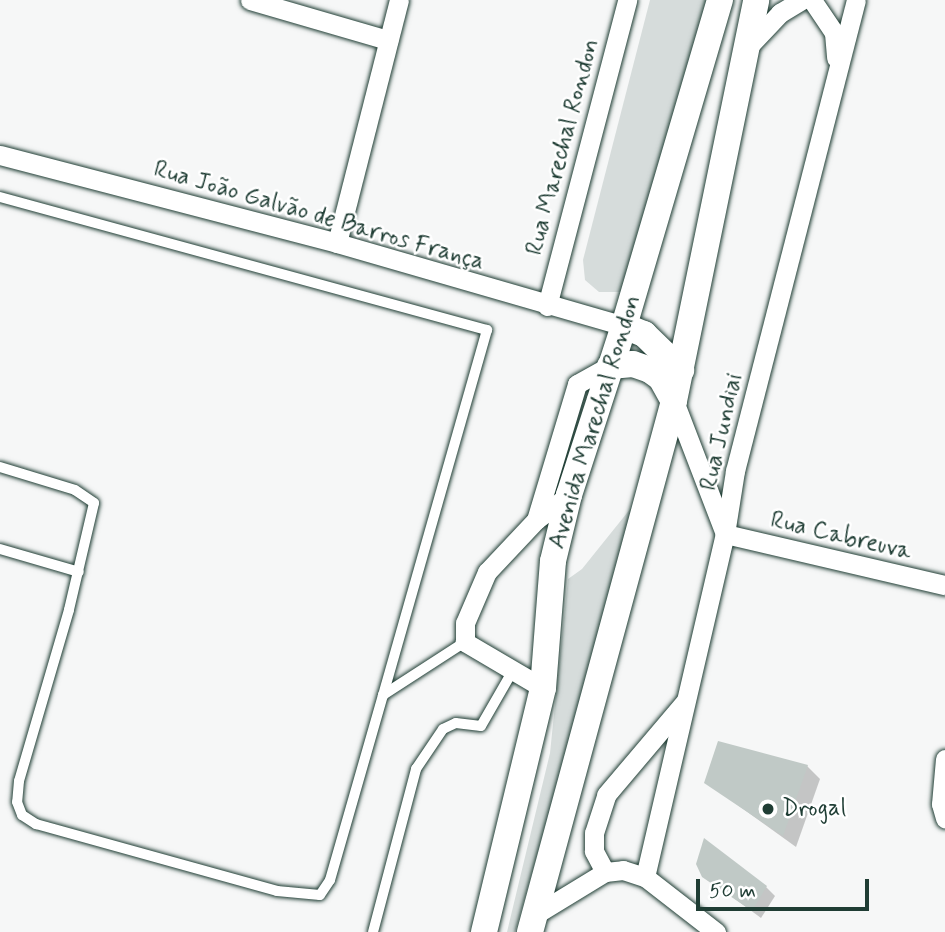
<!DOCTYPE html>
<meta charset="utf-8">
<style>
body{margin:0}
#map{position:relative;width:945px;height:932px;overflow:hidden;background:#f6f7f7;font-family:Mynerve,sans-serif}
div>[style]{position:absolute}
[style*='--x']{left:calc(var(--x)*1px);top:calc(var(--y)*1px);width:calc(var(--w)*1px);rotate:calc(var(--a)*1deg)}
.green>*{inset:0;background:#d6dcdb}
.shadow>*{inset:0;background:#0003}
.building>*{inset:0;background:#c0c9c6}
.roads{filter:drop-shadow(0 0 2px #1f3d34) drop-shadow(0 0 2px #1f3d34)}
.service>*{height:10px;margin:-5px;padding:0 5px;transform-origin:5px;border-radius:5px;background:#fff}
.minor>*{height:19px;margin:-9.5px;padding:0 9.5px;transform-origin:9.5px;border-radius:9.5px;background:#fff}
.secondary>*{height:26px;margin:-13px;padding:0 13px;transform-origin:13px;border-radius:13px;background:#fff}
.dots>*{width:19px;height:19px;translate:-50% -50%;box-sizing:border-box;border:4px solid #fff;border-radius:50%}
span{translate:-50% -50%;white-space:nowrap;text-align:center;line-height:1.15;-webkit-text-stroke:5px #fff;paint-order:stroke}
.street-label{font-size:24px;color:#1f3d34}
.poi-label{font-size:24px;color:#1f3d34}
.left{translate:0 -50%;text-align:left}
.scale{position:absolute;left:696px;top:879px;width:173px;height:32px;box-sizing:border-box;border:4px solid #1f3d34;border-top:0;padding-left:9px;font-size:21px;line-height:24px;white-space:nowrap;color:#1f3d34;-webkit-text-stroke:5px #fff;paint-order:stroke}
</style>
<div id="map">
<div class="green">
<i style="clip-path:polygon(650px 0,707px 0,623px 292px,599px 292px,585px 280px,583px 260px)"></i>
<i style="clip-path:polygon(639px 498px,515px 932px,507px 932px,550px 753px,568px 579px,582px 569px)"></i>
</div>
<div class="shadow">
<i style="clip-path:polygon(807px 766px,820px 779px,796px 847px,706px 782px)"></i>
<i style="clip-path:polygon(704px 876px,766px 887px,775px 896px,761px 918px)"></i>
</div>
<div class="building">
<i style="clip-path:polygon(718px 741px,808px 765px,783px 836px,704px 783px)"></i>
<i style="clip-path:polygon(704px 838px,767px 886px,752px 911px,702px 877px,696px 864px)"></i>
</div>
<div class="roads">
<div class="service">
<i style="--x:0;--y:197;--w:505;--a:15.28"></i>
<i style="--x:487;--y:330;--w:380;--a:105.9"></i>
<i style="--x:0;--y:467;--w:78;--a:17"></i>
<i style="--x:75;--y:490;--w:23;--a:34"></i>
<i style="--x:94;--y:503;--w:110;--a:103.2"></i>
<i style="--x:69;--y:610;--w:178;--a:106.3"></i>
<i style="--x:19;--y:781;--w:21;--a:95"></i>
<i style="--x:17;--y:802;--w:14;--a:69"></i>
<i style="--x:22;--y:815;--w:17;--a:33"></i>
<i style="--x:36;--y:824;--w:250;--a:15.5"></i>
<i style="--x:277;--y:891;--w:43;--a:5.3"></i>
<i style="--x:320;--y:895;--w:18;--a:-56"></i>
<i style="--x:330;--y:880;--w:192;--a:-74"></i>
<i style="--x:383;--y:695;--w:98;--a:-32.9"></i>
<i style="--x:0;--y:549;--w:82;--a:16.2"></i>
<i style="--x:373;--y:932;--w:169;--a:-75.2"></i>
<i style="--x:416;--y:769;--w:48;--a:-56"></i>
<i style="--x:443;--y:729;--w:14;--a:-25"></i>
<i style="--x:456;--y:723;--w:25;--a:7"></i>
<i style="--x:481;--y:726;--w:62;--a:-60.1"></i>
</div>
<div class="minor">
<i style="--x:250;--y:0;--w:144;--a:16.2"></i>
<i style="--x:812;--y:0;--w:40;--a:56"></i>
<i style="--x:834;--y:33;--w:25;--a:85"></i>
<i style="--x:746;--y:49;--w:50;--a:-46.6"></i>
<i style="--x:780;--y:13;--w:26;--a:-31"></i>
<i style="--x:0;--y:155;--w:348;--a:14.6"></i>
<i style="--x:337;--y:243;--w:299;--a:16.1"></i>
<i style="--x:337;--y:243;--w:251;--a:-75.7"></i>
<i style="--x:547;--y:306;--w:316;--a:-75.3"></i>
<i style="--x:674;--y:401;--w:142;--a:69"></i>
<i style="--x:725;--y:534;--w:226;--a:13.1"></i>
<i style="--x:536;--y:520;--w:142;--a:-73.2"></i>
<i style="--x:577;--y:384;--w:38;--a:-29"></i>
<i style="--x:543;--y:688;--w:91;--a:-149.5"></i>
<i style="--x:465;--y:642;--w:19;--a:-90"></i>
<i style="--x:465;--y:623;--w:56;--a:-66.7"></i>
<i style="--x:487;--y:572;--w:71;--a:-46.7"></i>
<i style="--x:536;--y:520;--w:41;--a:-37.1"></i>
<i style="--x:945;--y:759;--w:45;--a:95.1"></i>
<i style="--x:941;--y:804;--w:15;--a:74"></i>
<i style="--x:605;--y:872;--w:24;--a:-118"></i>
<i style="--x:594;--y:851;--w:18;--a:-90"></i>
<i style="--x:594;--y:833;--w:40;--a:-72"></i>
<i style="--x:606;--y:795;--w:122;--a:-49.7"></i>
<i style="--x:645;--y:877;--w:352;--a:-76.9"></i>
<i style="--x:725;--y:534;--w:64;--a:-81"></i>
<i style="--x:735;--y:471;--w:486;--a:-75.6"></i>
<i style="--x:533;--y:916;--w:84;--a:-31.4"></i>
<i style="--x:605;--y:872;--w:18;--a:-6"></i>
<i style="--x:623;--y:870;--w:23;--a:18"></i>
<i style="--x:645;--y:877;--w:90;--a:37.8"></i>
</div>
<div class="secondary">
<i style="--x:624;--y:326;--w:22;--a:22"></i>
<i style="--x:644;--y:334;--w:52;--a:44.2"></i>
<i style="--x:610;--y:366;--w:23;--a:-5"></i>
<i style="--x:633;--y:364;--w:18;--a:19"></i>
<i style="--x:650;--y:370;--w:14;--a:36"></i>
<i style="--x:661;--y:378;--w:26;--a:61"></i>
<i style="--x:484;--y:932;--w:251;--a:-76.4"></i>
<i style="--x:543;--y:688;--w:127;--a:-85.5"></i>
<i style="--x:553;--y:561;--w:68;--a:-76.4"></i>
<i style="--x:569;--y:495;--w:178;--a:-72"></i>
<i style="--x:624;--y:326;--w:340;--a:-73.6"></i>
<i style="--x:530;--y:932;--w:550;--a:-74.83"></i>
<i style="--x:674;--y:401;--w:409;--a:-78.4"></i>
</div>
</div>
<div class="dots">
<i style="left:768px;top:809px;background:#1f3d34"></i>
</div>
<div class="street-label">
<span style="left:563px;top:147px;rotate:-75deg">Rua Marechal Rondon</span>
<span style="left:319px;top:216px;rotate:16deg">Rua João Galvão de Barros França</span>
<span style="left:595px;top:422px;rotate:-73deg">Avenida Marechal Rondon</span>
<span style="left:722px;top:432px;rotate:-77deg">Rua Jundiai</span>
<span style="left:841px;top:536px;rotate:13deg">Rua Cabreuva</span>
</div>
<div class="poi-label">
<span class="left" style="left:782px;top:809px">Drogal</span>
</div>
<div class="scale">50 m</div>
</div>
